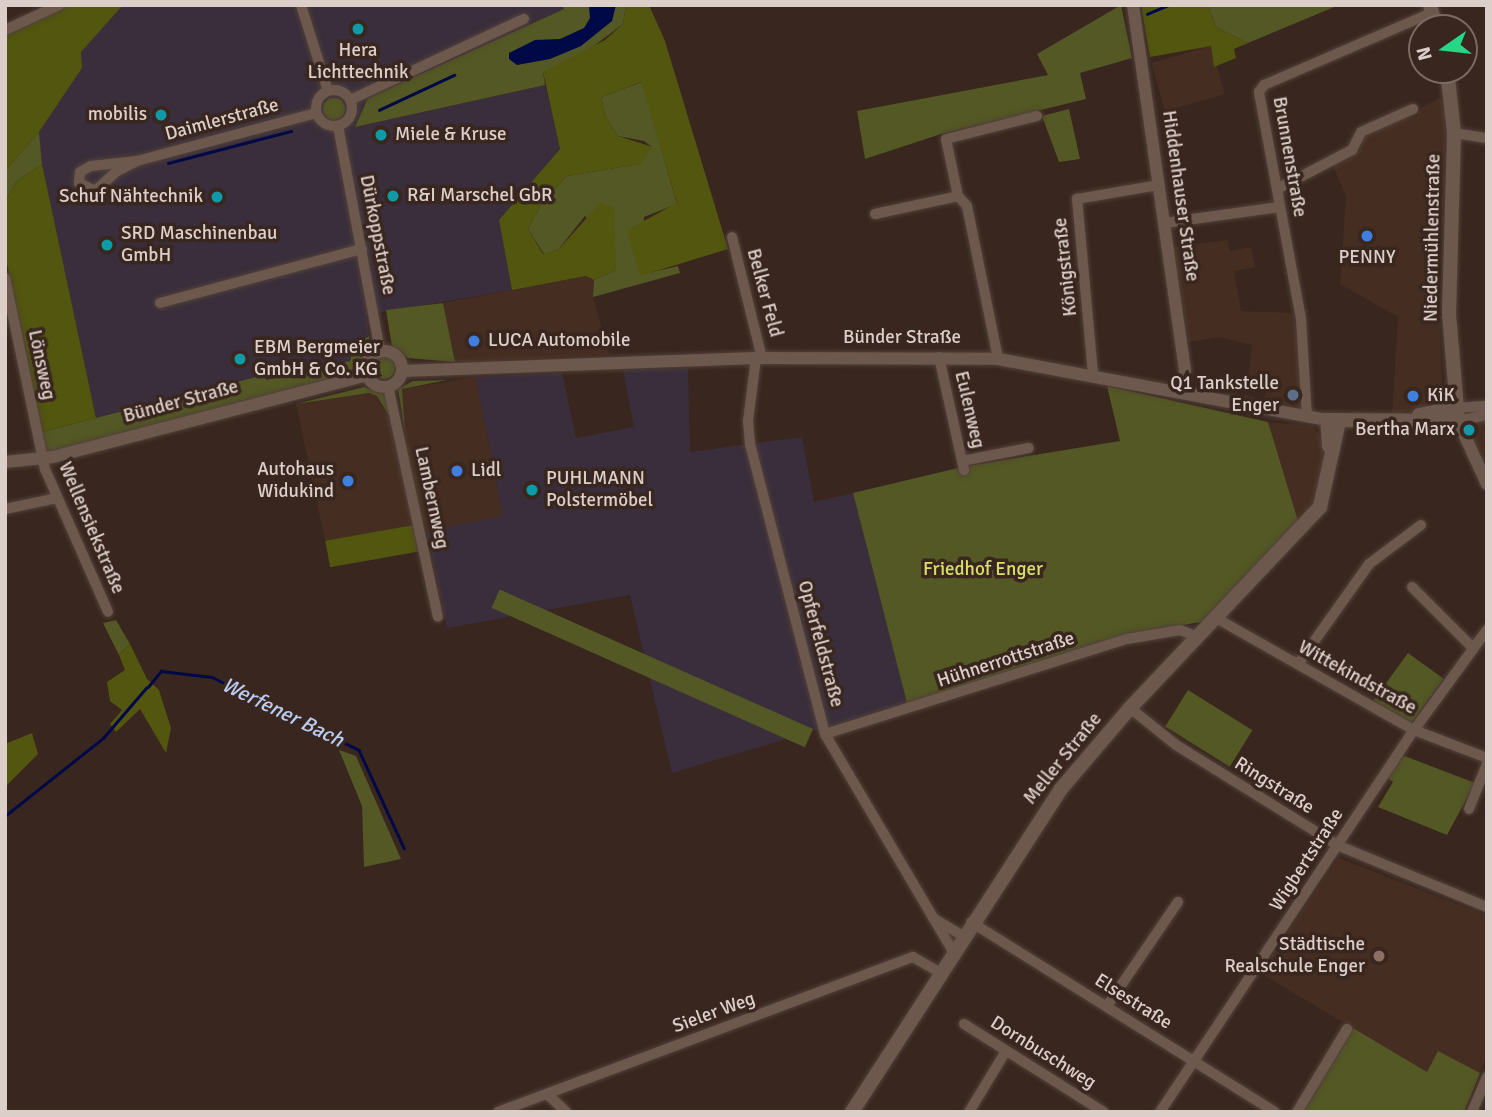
<!DOCTYPE html>
<meta charset="utf-8">
<style>
body{margin:0}
#map{position:relative;width:1492px;height:1117px;overflow:hidden;background:#39261e;font-family:Signika,sans-serif}
div>[style]{position:absolute}
[style*='--x']{left:calc(var(--x)*1px);top:calc(var(--y)*1px);width:calc(var(--w)*1px);rotate:calc(var(--a)*1deg)}
.built>*{inset:0;background:#462d21;transform-origin:0 0}
.industrial>*{inset:0;background:#3a2e3c}
.green>*{inset:0;background:#535824;transform-origin:0 0}
.round{border-radius:50%}
.forest>*{inset:0;background:#52560e;transform-origin:0 0}
.water>*{inset:0;background:#000947}
.stream>*{height:2.5px;margin:-1.25px;padding:0 1.25px;transform-origin:1.25px;border-radius:1.25px;background:#000947}
.roads{filter:drop-shadow(0 0 2px #514139) drop-shadow(0 0 2px #514139)}
.minor>*{height:10px;margin:-5px;padding:0 5px;transform-origin:5px;border-radius:5px;background:#6d584e}
.minor>.ring{margin:-5px;padding:0;box-sizing:content-box;background:none;border:10px solid #6d584e;border-radius:50%}
.tertiary>*{height:12px;margin:-6px;padding:0 6px;transform-origin:6px;border-radius:6px;background:#6d584e}
.tertiary>.ring{margin:-6px;padding:0;box-sizing:content-box;background:none;border:12px solid #6d584e;border-radius:50%}
.secondary>*{height:14px;margin:-7px;padding:0 7px;transform-origin:7px;border-radius:7px;background:#6d584e}
.dots>*{width:19px;height:19px;translate:-50% -50%;box-sizing:border-box;border:4px solid #39261e;border-radius:50%}
span{translate:-50% -50%;white-space:nowrap;text-align:center;line-height:1.15;-webkit-text-stroke:7px #39261e;paint-order:stroke}
.poi-label{font-size:19px;color:#dccfc9}
.right{translate:-100% -50%;text-align:right}
.left{translate:0 -50%;text-align:left}
.street-label{font-size:19px;color:#dccfc9}
.park-label{font-size:19px;color:#d6e069}
.water-label{font-size:21px;color:#b9ccf2;font-style:italic}
.frame{position:absolute;inset:0;border:7px solid #dccfc9;pointer-events:none}
.north{position:absolute;left:1408px;top:14px;width:70px;height:70px;box-sizing:border-box;background:#39261e;border:2px solid #7a6a62;border-radius:50%;rotate:256deg;font-size:19px;font-weight:700;line-height:28px;text-align:center;color:#dccfc9}
.north::after{content:'';display:block;margin:auto;width:24px;height:32px;background:#24d886;clip-path:polygon(50% 0,100% 100%,50% 72%,0 100%)}
</style>
<div id="map">
<div class="built">
<i style="left:1211px;top:46px;width:50px;height:62px;rotate:74deg"></i>
<i style="clip-path:polygon(1442px 97px,1446px 135px,1439px 310px,1443px 405px,1392px 415px,1398px 317px,1340px 284px,1346px 196px,1333px 166px,1356px 152px,1366px 133px,1397px 119px,1417px 117px,1422px 107px)"></i>
<i style="clip-path:polygon(1228px 240px,1230px 251px,1251px 247px,1255px 267px,1234px 271px,1241px 311px,1294px 313px,1303px 407px,1264px 399px,1268px 381px,1248px 377px,1252px 345px,1219px 337px,1189px 342px,1173px 247px)"></i>
<i style="clip-path:polygon(586px 276px,594px 280px,593px 297px,609px 354px,455px 362px,443px 303px)"></i>
<i style="clip-path:polygon(476px 377px,503px 516px,427px 531px,425px 523px,326px 545px,296px 404px,369px 393px,377px 396px,390px 421px,405px 432px,402px 389px)"></i>
<i style="clip-path:polygon(1487px 419px,1487px 471px,1468px 433px,1475px 423px)"></i>
<i style="clip-path:polygon(1268px 422px,1313px 426px,1320px 437px,1324px 453px,1321px 477px,1315px 500px,1299px 524px)"></i>
<i style="clip-path:polygon(1339px 858px,1487px 916px,1487px 1055px,1480px 1073px,1438px 1051px,1427px 1072px,1260px 973px)"></i>
</div>
<div class="industrial">
<i style="clip-path:polygon(123px 5px,562px 5px,564px 9px,368px 98px,355px 127px,545px 85px,560px 149px,499px 220px,512px 290px,366px 315px,369px 336px,354px 347px,350px 361px,265px 380px,263px 375px,96px 418px,42px 164px,39px 132px,82px 68px,81px 52px)"></i>
<i style="clip-path:polygon(688px 368px,690px 452px,802px 437px,814px 502px,853px 493px,907px 703px,672px 773px,630px 595px,447px 628px,427px 531px,503px 516px,476px 377px,562px 373px,576px 438px,634px 427px,623px 370px)"></i>
</div>
<div class="green">
<i style="clip-path:polygon(562px 5px,626px 5px,623px 24px,578px 58px,543px 72px,545px 85px,355px 127px,368px 98px,564px 9px)"></i>
<i style="clip-path:polygon(1121px 5px,1132px 58px,1080px 73px,1086px 99px,941px 134px,865px 159px,857px 111px,1048px 75px,1037px 54px)"></i>
<i style="clip-path:polygon(1214px 5px,1339px 5px,1248px 43px,1217px 28px,1209px 10px)"></i>
<i style="clip-path:polygon(642px 82px,677px 204px,644px 217px,640px 275px,678px 266px,680px 273px,593px 297px,594px 280px,616px 270px,614px 247px,585px 216px,558px 250px,544px 254px,528px 229px,544px 199px,567px 176px,639px 164px,652px 147px,644px 141px,618px 136px,606px 118px,601px 97px)"></i>
<i class="round" style="left:323px;top:98px;width:22px;height:22px"></i>
<i style="clip-path:polygon(1069px 109px,1080px 159px,1059px 162px,1042px 116px)"></i>
<i style="clip-path:polygon(39px 132px,42px 164px,16px 182px,6px 200px,5px 231px,5px 171px)"></i>
<i style="clip-path:polygon(443px 303px,455px 362px,408px 358px,392px 346px,386px 310px)"></i>
<i style="clip-path:polygon(369px 336px,370px 346px,359px 365px,346px 374px,49px 453px,45px 450px,41px 432px,264px 375px,266px 380px,350px 361px,354px 346px)"></i>
<i class="round" style="left:373px;top:357px;width:22px;height:22px"></i>
<i style="clip-path:polygon(447px 380px,402px 389px,405px 432px,398px 389px,413px 381px)"></i>
<i style="clip-path:polygon(1107px 386px,1268px 422px,1299px 524px,1205px 621px,1129px 635px,907px 703px,853px 493px,962px 467px,1120px 441px)"></i>
<i style="clip-path:polygon(364px 387px,385px 395px,392px 421px,377px 396px,369px 393px,296px 404px)"></i>
<i style="clip-path:polygon(116px 620px,130px 644px,119px 655px,103px 623px)"></i>
<i style="left:1408px;top:653px;width:44px;height:59px;rotate:36deg"></i>
<i style="left:1188px;top:690px;width:76px;height:43px;rotate:32deg"></i>
<i style="left:813px;top:729px;width:20px;height:343px;rotate:114deg"></i>
<i style="clip-path:polygon(339px 750px,356px 756px,401px 859px,364px 867px,362px 806px)"></i>
<i style="clip-path:polygon(1402px 755px,1475px 783px,1447px 835px,1378px 807px,1393px 782px,1388px 778px)"></i>
<i style="clip-path:polygon(1353px 1028px,1427px 1072px,1438px 1051px,1480px 1073px,1464px 1112px,1303px 1112px)"></i>
</div>
<div class="forest">
<i style="clip-path:polygon(67px 5px,123px 5px,81px 52px,82px 68px,39px 132px,5px 171px,5px 34px)"></i>
<i style="clip-path:polygon(626px 5px,649px 5px,665px 41px,728px 249px,640px 276px,627px 230px,677px 203px,641px 82px,601px 97px,606px 118px,618px 136px,653px 147px,640px 164px,567px 176px,544px 199px,528px 229px,543px 254px,558px 250px,601px 202px,614px 208px,616px 270px,594px 280px,586px 276px,512px 290px,499px 220px,560px 149px,543px 72px,605px 40px,623px 24px)"></i>
<i style="clip-path:polygon(1141px 5px,1214px 5px,1209px 10px,1217px 28px,1248px 43px,1234px 49px,1236px 58px,1214px 67px,1211px 46px,1150px 57px)"></i>
<i style="clip-path:polygon(42px 164px,96px 418px,41px 432px,5px 254px,5px 231px,6px 200px,16px 182px)"></i>
<i style="left:414px;top:525px;width:27px;height:90px;rotate:80deg"></i>
<i style="clip-path:polygon(130px 644px,147px 679px,159px 690px,171px 728px,166px 753px,140px 709px,116px 732px,110px 724px,122px 710px,110px 701px,107px 682px,125px 670px,119px 655px)"></i>
<i style="clip-path:polygon(32px 733px,38px 754px,5px 787px,5px 744px)"></i>
</div>
<div class="water">
<i style="clip-path:polygon(589px 5px,616px 5px,612px 21px,581px 46px,550px 59px,517px 65px,509px 59px,509px 53px,535px 40px,560px 39px,584px 28px,590px 18px)"></i>
</div>
<div class="stream">
<i style="--x:1147;--y:14;--w:23;--a:-23"></i>
<i style="--x:379;--y:110;--w:83;--a:-25"></i>
<i style="--x:168;--y:163;--w:127;--a:-14.6"></i>
<i style="--x:148;--y:687;--w:21;--a:-51"></i>
<i style="--x:161;--y:671;--w:51;--a:6.7"></i>
<i style="--x:212;--y:677;--w:164;--a:26.4"></i>
<i style="--x:359;--y:750;--w:108;--a:65.3"></i>
<i style="--x:5;--y:816;--w:125;--a:-38.5"></i>
<i style="--x:103;--y:738;--w:66;--a:-49.3"></i>
</div>
<div class="roads">
<div class="minor">
<i style="--x:301;--y:5;--w:90;--a:72.6"></i>
<i style="--x:5;--y:30;--w:60;--a:-24.8"></i>
<i class="ring" style="left:316px;top:90px;width:26px;height:26px"></i>
<i style="--x:350;--y:100;--w:192;--a:-25"></i>
<i style="--x:338;--y:126;--w:229;--a:79.4"></i>
<i style="--x:1454;--y:133;--w:33;--a:9"></i>
<i style="--x:137;--y:161;--w:22;--a:153"></i>
<i style="--x:117;--y:171;--w:30;--a:138"></i>
<i style="--x:95;--y:191;--w:18;--a:-153"></i>
<i style="--x:79;--y:183;--w:11;--a:-85"></i>
<i style="--x:80;--y:172;--w:13;--a:-29"></i>
<i style="--x:91;--y:166;--w:46;--a:-6.2"></i>
<i style="--x:137;--y:161;--w:185;--a:-15"></i>
<i style="--x:1277;--y:189;--w:85;--a:-27.5"></i>
<i style="--x:1352;--y:150;--w:20;--a:-63"></i>
<i style="--x:1361;--y:132;--w:57;--a:-23.9"></i>
<i style="--x:958;--y:196;--w:58;--a:-101.9"></i>
<i style="--x:946;--y:139;--w:94;--a:-14.2"></i>
<i style="--x:875;--y:214;--w:85;--a:-12.2"></i>
<i style="--x:958;--y:196;--w:13;--a:48"></i>
<i style="--x:967;--y:206;--w:156;--a:78.5"></i>
<i style="--x:1164;--y:223;--w:117;--a:-7.9"></i>
<i style="--x:732;--y:237;--w:125;--a:76.1"></i>
<i style="--x:5;--y:278;--w:195;--a:78.2"></i>
<i style="--x:45;--y:469;--w:156;--a:66.2"></i>
<i style="--x:160;--y:303;--w:209;--a:-15"></i>
<i style="--x:939;--y:357;--w:116;--a:77.5"></i>
<i style="--x:756;--y:358;--w:64;--a:97.2"></i>
<i style="--x:748;--y:421;--w:23;--a:85"></i>
<i style="--x:750;--y:444;--w:300;--a:75.5"></i>
<i style="--x:825;--y:734;--w:252;--a:59.5"></i>
<i style="--x:1093;--y:374;--w:176;--a:-95.2"></i>
<i style="--x:1077;--y:199;--w:83;--a:-9.7"></i>
<i style="--x:388;--y:386;--w:236;--a:77.8"></i>
<i style="--x:1456;--y:408;--w:31;--a:-4"></i>
<i style="--x:1307;--y:417;--w:98;--a:-93.5"></i>
<i style="--x:1301;--y:319;--w:231;--a:-100.5"></i>
<i style="--x:1259;--y:92;--w:9;--a:-54"></i>
<i style="--x:1264;--y:85;--w:182;--a:-23.3"></i>
<i style="--x:1458;--y:421;--w:30;--a:-12"></i>
<i style="--x:962;--y:461;--w:68;--a:-11"></i>
<i style="--x:5;--y:509;--w:53;--a:-11.9"></i>
<i style="--x:1412;--y:587;--w:85;--a:45"></i>
<i style="--x:1216;--y:618;--w:227;--a:29.5"></i>
<i style="--x:1414;--y:730;--w:78;--a:21"></i>
<i style="--x:1298;--y:664;--w:123;--a:-54.6"></i>
<i style="--x:1369;--y:564;--w:65;--a:-36.9"></i>
<i style="--x:1130;--y:708;--w:59;--a:38.8"></i>
<i style="--x:1176;--y:745;--w:190;--a:31.8"></i>
<i style="--x:1337;--y:845;--w:162;--a:22.5"></i>
<i style="--x:825;--y:734;--w:317;--a:-17.5"></i>
<i style="--x:1127;--y:639;--w:54;--a:-9.6"></i>
<i style="--x:1180;--y:630;--w:19;--a:21"></i>
<i style="--x:1469;--y:809;--w:48;--a:-68.2"></i>
<i style="--x:933;--y:918;--w:35;--a:31"></i>
<i style="--x:971;--y:922;--w:358;--a:32"></i>
<i style="--x:1107;--y:1006;--w:126;--a:-55.7"></i>
<i style="--x:964;--y:1024;--w:165;--a:32.2"></i>
<i style="--x:547;--y:1094;--w:26;--a:43"></i>
<i style="--x:498;--y:1112;--w:443;--a:-20.5"></i>
<i style="--x:913;--y:957;--w:30;--a:30"></i>
<i style="--x:969;--y:1112;--w:71;--a:-58.8"></i>
<i style="--x:1160;--y:1112;--w:459;--a:-56.4"></i>
<i style="--x:1414;--y:730;--w:124;--a:-53.9"></i>
<i style="--x:1297;--y:1112;--w:97;--a:-58.9"></i>
<i style="--x:1472;--y:1112;--w:38;--a:-67"></i>
</div>
<div class="tertiary">
<i style="--x:1133;--y:5;--w:370;--a:81.9"></i>
<i style="--x:1185;--y:371;--w:20;--a:101"></i>
<i class="ring" style="left:366px;top:351px;width:24px;height:24px"></i>
<i style="--x:402;--y:371;--w:354;--a:-2.1"></i>
<i style="--x:756;--y:358;--w:242;--a:0.2"></i>
<i style="--x:998;--y:359;--w:335;--a:10.5"></i>
<i style="--x:1458;--y:421;--w:69;--a:65.3"></i>
<i style="--x:5;--y:462;--w:48;--a:-5.9"></i>
<i style="--x:53;--y:457;--w:325;--a:-14.6"></i>
</div>
<div class="secondary">
<i style="--x:1430;--y:5;--w:24;--a:75"></i>
<i style="--x:1419;--y:415;--w:38;--a:-11"></i>
<i style="--x:1329;--y:446;--w:26;--a:-94"></i>
<i style="--x:1327;--y:420;--w:131;--a:0.4"></i>
<i style="--x:1458;--y:421;--w:107;--a:-94.8"></i>
<i style="--x:1449;--y:314;--w:181;--a:-88.4"></i>
<i style="--x:1454;--y:133;--w:63;--a:-96.3"></i>
<i style="--x:852;--y:1112;--w:385;--a:-57.1"></i>
<i style="--x:1061;--y:789;--w:106;--a:-49.6"></i>
<i style="--x:1130;--y:708;--w:277;--a:-46.6"></i>
<i style="--x:1320;--y:507;--w:88;--a:-77.5"></i>
</div>
</div>
<div class="dots">
<i style="left:358px;top:29px;background:#0f9aa8"></i>
<i style="left:161px;top:115px;background:#0f9aa8"></i>
<i style="left:381px;top:135px;background:#0f9aa8"></i>
<i style="left:393px;top:196px;background:#0f9aa8"></i>
<i style="left:217px;top:197px;background:#0f9aa8"></i>
<i style="left:1367px;top:236px;background:#3f7fe0"></i>
<i style="left:107px;top:245px;background:#0f9aa8"></i>
<i style="left:474px;top:341px;background:#3f7fe0"></i>
<i style="left:240px;top:359px;background:#0f9aa8"></i>
<i style="left:1293px;top:395px;background:#5c6f8a"></i>
<i style="left:1413px;top:396px;background:#3f7fe0"></i>
<i style="left:1469px;top:430px;background:#0f9aa8"></i>
<i style="left:457px;top:471px;background:#3f7fe0"></i>
<i style="left:348px;top:481px;background:#3f7fe0"></i>
<i style="left:532px;top:490px;background:#0f9aa8"></i>
<i style="left:1379px;top:956px;background:#8d6e63"></i>
</div>
<div class="poi-label">
<span style="left:358px;top:62px">Hera<br>Lichttechnik</span>
<span class="right" style="left:147px;top:115px">mobilis</span>
<span class="left" style="left:395px;top:135px">Miele &amp; Kruse</span>
<span class="left" style="left:407px;top:196px">R&amp;I Marschel GbR</span>
<span class="right" style="left:203px;top:197px">Schuf Nähtechnik</span>
<span class="left" style="left:121px;top:245px">SRD Maschinenbau<br>GmbH</span>
<span style="left:1367px;top:258px">PENNY</span>
<span class="left" style="left:488px;top:341px">LUCA Automobile</span>
<span class="left" style="left:254px;top:359px">EBM Bergmeier<br>GmbH &amp; Co. KG</span>
<span class="right" style="left:1279px;top:395px">Q1 Tankstelle<br>Enger</span>
<span class="left" style="left:1427px;top:396px">KiK</span>
<span class="right" style="left:1455px;top:430px">Bertha Marx</span>
<span class="right" style="left:334px;top:481px">Autohaus<br>Widukind</span>
<span class="left" style="left:471px;top:471px">Lidl</span>
<span class="left" style="left:546px;top:490px">PUHLMANN<br>Polstermöbel</span>
<span class="right" style="left:1365px;top:956px">Städtische<br>Realschule Enger</span>
</div>
<div class="street-label">
<span style="left:222px;top:120px;rotate:-15deg">Daimlerstraße</span>
<span style="left:1289px;top:157px;rotate:80deg">Brunnenstraße</span>
<span style="left:1180px;top:196px;rotate:82deg">Hiddenhauser Straße</span>
<span style="left:377px;top:235px;rotate:79deg">Dürkoppstraße</span>
<span style="left:1433px;top:238px;rotate:-89deg">Niedermühlenstraße</span>
<span style="left:1066px;top:267px;rotate:-96deg">Königstraße</span>
<span style="left:764px;top:293px;rotate:75deg">Belker Feld</span>
<span style="left:902px;top:338px">Bünder Straße</span>
<span style="left:41px;top:365px;rotate:78deg">Lönsweg</span>
<span style="left:181px;top:402px;rotate:-15deg">Bünder Straße</span>
<span style="left:969px;top:410px;rotate:77deg">Eulenweg</span>
<span style="left:431px;top:498px;rotate:78deg">Lambernweg</span>
<span style="left:91px;top:528px;rotate:67deg">Wellensiekstraße</span>
<span style="left:820px;top:644px;rotate:75deg">Opferfeldstraße</span>
<span style="left:1006px;top:660px;rotate:-18deg">Hühnerrottstraße</span>
<span style="left:1357px;top:678px;rotate:29deg">Wittekindstraße</span>
<span style="left:1063px;top:759px;rotate:-51deg">Meller Straße</span>
<span style="left:1274px;top:786px;rotate:32deg">Ringstraße</span>
<span style="left:1307px;top:860px;rotate:-57deg">Wigbertstraße</span>
<span style="left:1133px;top:1002px;rotate:32deg">Elsestraße</span>
<span style="left:714px;top:1013px;rotate:-20deg">Sieler Weg</span>
<span style="left:1043px;top:1053px;rotate:32deg">Dornbuschweg</span>
</div>
<div class="park-label">
<span style="left:983px;top:570px">Friedhof Enger</span>
</div>
<div class="water-label">
<span style="left:283px;top:712px;rotate:26deg">Werfener Bach</span>
</div>
<div class="frame"></div>
<div class="north">N</div>
</div>
